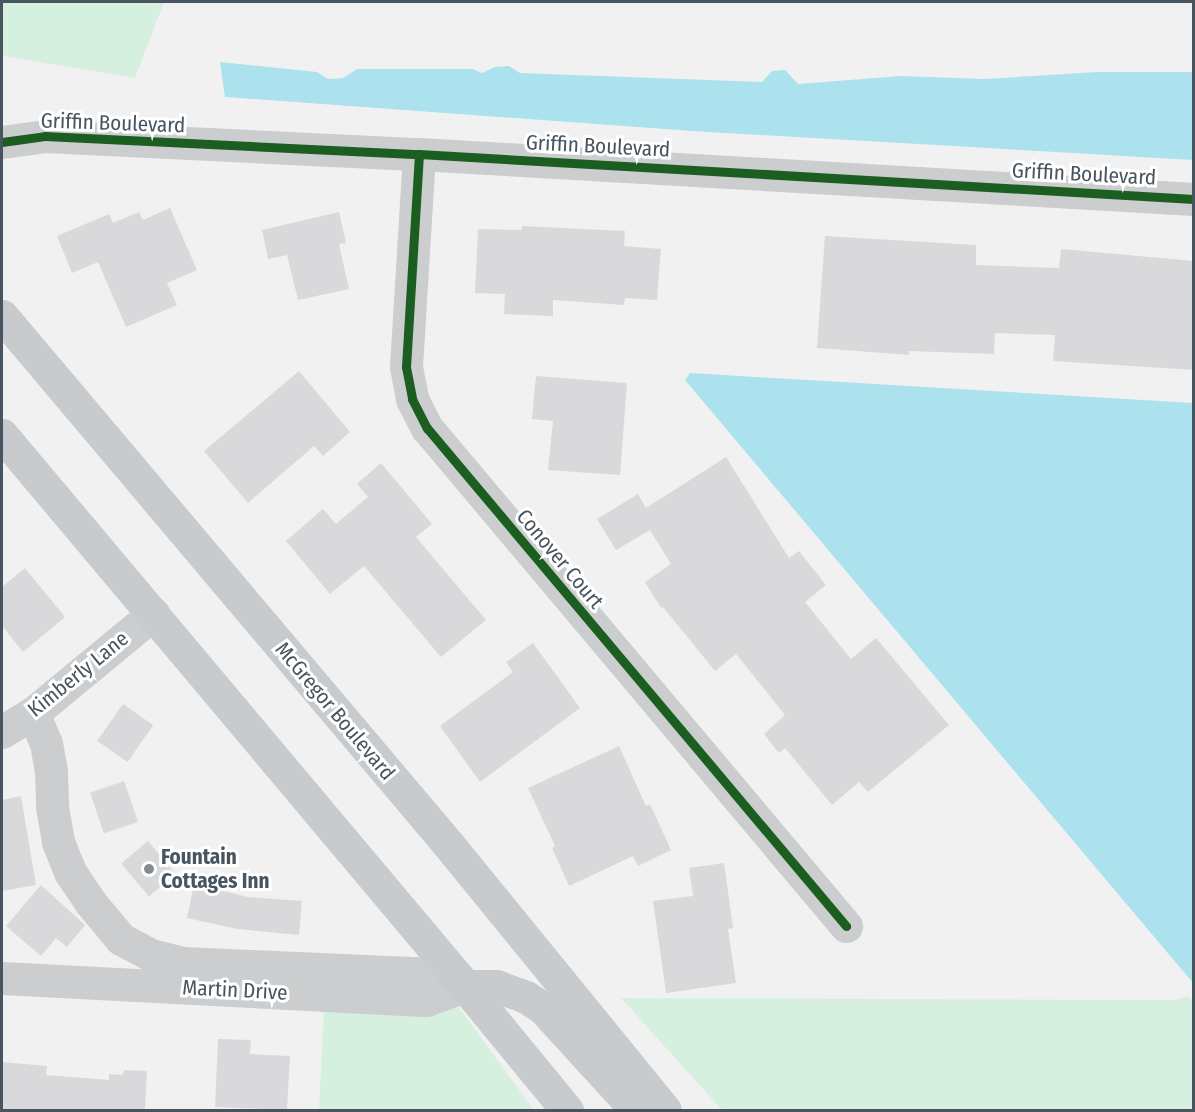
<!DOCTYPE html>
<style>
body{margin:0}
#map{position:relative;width:1195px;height:1112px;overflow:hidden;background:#f2f1f1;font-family:"Fira Sans Condensed",sans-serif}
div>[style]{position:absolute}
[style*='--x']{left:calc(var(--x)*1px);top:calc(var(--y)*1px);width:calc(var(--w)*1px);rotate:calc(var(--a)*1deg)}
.green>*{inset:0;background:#d6f0df}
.water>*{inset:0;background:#abe2ee}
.building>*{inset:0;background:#d9d9db;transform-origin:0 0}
.minor>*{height:33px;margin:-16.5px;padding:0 16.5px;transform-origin:16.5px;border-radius:16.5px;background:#cbcdcf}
.major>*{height:33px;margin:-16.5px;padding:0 16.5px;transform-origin:16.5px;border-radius:16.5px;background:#c7cbce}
.cycleway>*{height:9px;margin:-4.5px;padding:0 4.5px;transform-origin:4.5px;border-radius:4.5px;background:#1b5e20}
.dots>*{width:16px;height:16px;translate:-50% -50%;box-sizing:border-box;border:3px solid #fff;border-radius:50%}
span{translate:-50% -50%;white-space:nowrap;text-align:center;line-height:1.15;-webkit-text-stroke:6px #fff;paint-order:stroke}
.street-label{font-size:21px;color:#48545e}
.poi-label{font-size:21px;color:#48545e;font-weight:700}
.left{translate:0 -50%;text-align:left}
.frame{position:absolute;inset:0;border:3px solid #48545e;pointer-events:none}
</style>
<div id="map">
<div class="green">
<i style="clip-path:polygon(2px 2px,164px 2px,135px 78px,2px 56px)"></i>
<i style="clip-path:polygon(1188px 996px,1194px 1002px,1193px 1110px,722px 1110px,621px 998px,1172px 1000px)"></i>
<i style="clip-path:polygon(454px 1001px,534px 1110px,319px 1110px,324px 1009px)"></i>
</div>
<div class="water">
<i style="clip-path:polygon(220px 62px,317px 72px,328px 79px,343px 78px,357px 69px,472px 69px,482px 73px,495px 67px,509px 66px,520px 73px,762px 82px,772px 71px,785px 70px,798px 84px,901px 76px,984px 79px,1097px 72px,1193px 72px,1193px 160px,692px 131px,225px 97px)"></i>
<i style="clip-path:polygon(690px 373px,1193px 403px,1193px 983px,685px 380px)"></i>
</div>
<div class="building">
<i style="clip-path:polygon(170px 208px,197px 270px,167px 283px,177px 305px,126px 327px,98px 262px,72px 273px,57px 236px,109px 214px,113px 223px,139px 212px,143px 220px)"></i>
<i style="clip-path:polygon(339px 212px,346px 243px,339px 244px,349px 289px,298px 300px,287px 255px,268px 259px,262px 230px)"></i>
<i style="clip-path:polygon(522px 226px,625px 231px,624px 246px,661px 249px,657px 300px,625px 298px,624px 305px,553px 300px,553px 316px,504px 314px,505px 294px,475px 293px,478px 229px,522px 230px)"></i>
<i style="clip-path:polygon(825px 236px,976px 245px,976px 265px,1059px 268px,1061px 249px,1194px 261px,1194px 370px,1053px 361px,1055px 335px,995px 333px,994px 354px,909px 351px,909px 355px,817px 348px)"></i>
<i style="clip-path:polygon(299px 371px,350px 432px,323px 456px,314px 446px,248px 503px,204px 451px)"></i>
<i style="clip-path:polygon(536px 376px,627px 383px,620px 475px,548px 470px,553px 421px,532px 419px)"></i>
<i style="clip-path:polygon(726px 457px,789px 558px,799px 551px,826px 585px,805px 602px,851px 659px,876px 638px,949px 725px,868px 792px,859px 782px,832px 805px,785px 748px,779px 753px,764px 734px,785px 715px,736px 654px,715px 671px,663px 607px,661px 608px,645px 582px,671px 564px,650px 530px,616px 550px,597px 519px,638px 494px,646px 508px)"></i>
<i style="clip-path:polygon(381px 463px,432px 524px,416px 537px,486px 620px,441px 657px,364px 566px,330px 594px,286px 541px,323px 509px,336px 524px,368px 497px,357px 484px)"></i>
<i style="clip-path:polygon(25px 568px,65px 617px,23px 652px,2px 626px,2px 587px)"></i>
<i style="clip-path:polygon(533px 643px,580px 708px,480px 782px,440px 726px,513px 672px,506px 662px)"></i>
<i style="left:123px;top:704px;width:37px;height:45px;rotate:35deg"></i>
<i style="clip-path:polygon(619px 746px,646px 806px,650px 804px,671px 850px,638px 866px,633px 856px,569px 886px,552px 848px,555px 846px,528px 788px)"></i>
<i style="left:124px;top:781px;width:43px;height:36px;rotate:71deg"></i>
<i style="clip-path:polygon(21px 796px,36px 885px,2px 891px,2px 800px)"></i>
<i style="left:148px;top:841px;width:43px;height:35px;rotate:50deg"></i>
<i style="clip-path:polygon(724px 863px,733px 928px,728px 929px,736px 983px,666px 993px,653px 901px,693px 896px,689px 868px)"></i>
<i style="clip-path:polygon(194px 884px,248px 897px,302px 901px,299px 935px,237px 929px,187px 918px)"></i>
<i style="clip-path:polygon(41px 885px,85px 925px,67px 947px,56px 938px,41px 956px,6px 926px)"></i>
<i style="clip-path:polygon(218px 1039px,251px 1040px,250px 1054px,290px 1056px,287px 1110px,215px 1107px)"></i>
<i style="clip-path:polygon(2px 1062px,47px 1066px,46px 1075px,109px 1080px,109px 1074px,123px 1075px,124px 1070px,147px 1071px,145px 1110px,2px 1110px)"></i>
</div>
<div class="minor">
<i style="--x:2;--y:142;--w:43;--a:-7.9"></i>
<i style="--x:45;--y:136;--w:374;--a:2.8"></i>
<i style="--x:419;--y:154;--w:776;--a:3.32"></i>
<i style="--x:419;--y:154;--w:213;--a:93.5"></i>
<i style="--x:406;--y:367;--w:33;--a:79"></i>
<i style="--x:412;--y:399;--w:33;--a:63"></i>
<i style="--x:427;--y:428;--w:651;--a:49.92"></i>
<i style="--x:33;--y:713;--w:33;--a:67"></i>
<i style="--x:46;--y:743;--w:29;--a:80"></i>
<i style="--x:51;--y:772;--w:35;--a:88"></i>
<i style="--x:52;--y:807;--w:36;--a:80"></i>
<i style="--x:58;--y:842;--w:32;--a:68"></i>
<i style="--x:70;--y:872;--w:36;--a:56"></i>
<i style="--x:90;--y:902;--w:48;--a:50"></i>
<i style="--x:121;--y:939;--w:34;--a:28"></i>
<i style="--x:151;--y:955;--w:33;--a:14"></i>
<i style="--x:183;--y:963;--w:233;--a:2.5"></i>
<i style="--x:416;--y:973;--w:51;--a:14.9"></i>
<i style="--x:2;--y:732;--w:36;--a:-32"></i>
<i style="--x:33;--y:713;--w:156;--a:-39.5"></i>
<i style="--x:2;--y:978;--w:425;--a:3"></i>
<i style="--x:426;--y:1000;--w:41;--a:-19.7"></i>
</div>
<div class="major">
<i style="--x:2;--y:316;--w:691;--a:49.81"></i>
<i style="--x:448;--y:844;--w:343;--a:50.8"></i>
<i style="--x:2;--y:435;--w:720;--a:49.96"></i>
<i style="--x:465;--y:986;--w:161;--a:50.6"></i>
<i style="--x:465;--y:986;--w:31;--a:0"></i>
<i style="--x:496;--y:986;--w:32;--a:20"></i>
<i style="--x:526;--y:997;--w:20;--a:33"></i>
<i style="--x:543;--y:1008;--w:138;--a:47.6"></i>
</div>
<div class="cycleway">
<i style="--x:2;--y:142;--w:43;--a:-7.9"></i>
<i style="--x:45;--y:136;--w:374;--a:2.8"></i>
<i style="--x:419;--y:154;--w:776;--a:3.32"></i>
<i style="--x:419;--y:154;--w:213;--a:93.5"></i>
<i style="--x:406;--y:367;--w:33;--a:79"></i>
<i style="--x:412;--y:399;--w:33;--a:63"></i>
<i style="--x:427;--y:428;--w:651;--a:49.92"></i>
</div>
<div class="dots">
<i style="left:149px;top:869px;background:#848b91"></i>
</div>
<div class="street-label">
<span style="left:113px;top:123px;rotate:2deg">Griffin Boulevard</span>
<span style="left:598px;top:146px;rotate:3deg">Griffin Boulevard</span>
<span style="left:1084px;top:174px;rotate:3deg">Griffin Boulevard</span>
<span style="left:560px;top:559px;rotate:50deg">Conover Court</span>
<span style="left:78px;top:674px;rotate:-39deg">Kimberly Lane</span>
<span style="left:335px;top:711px;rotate:50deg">McGregor Boulevard</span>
<span style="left:235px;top:990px;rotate:3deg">Martin Drive</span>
</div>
<div class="poi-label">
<span class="left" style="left:161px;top:869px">Fountain<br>Cottages Inn</span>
</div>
<div class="frame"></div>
</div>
